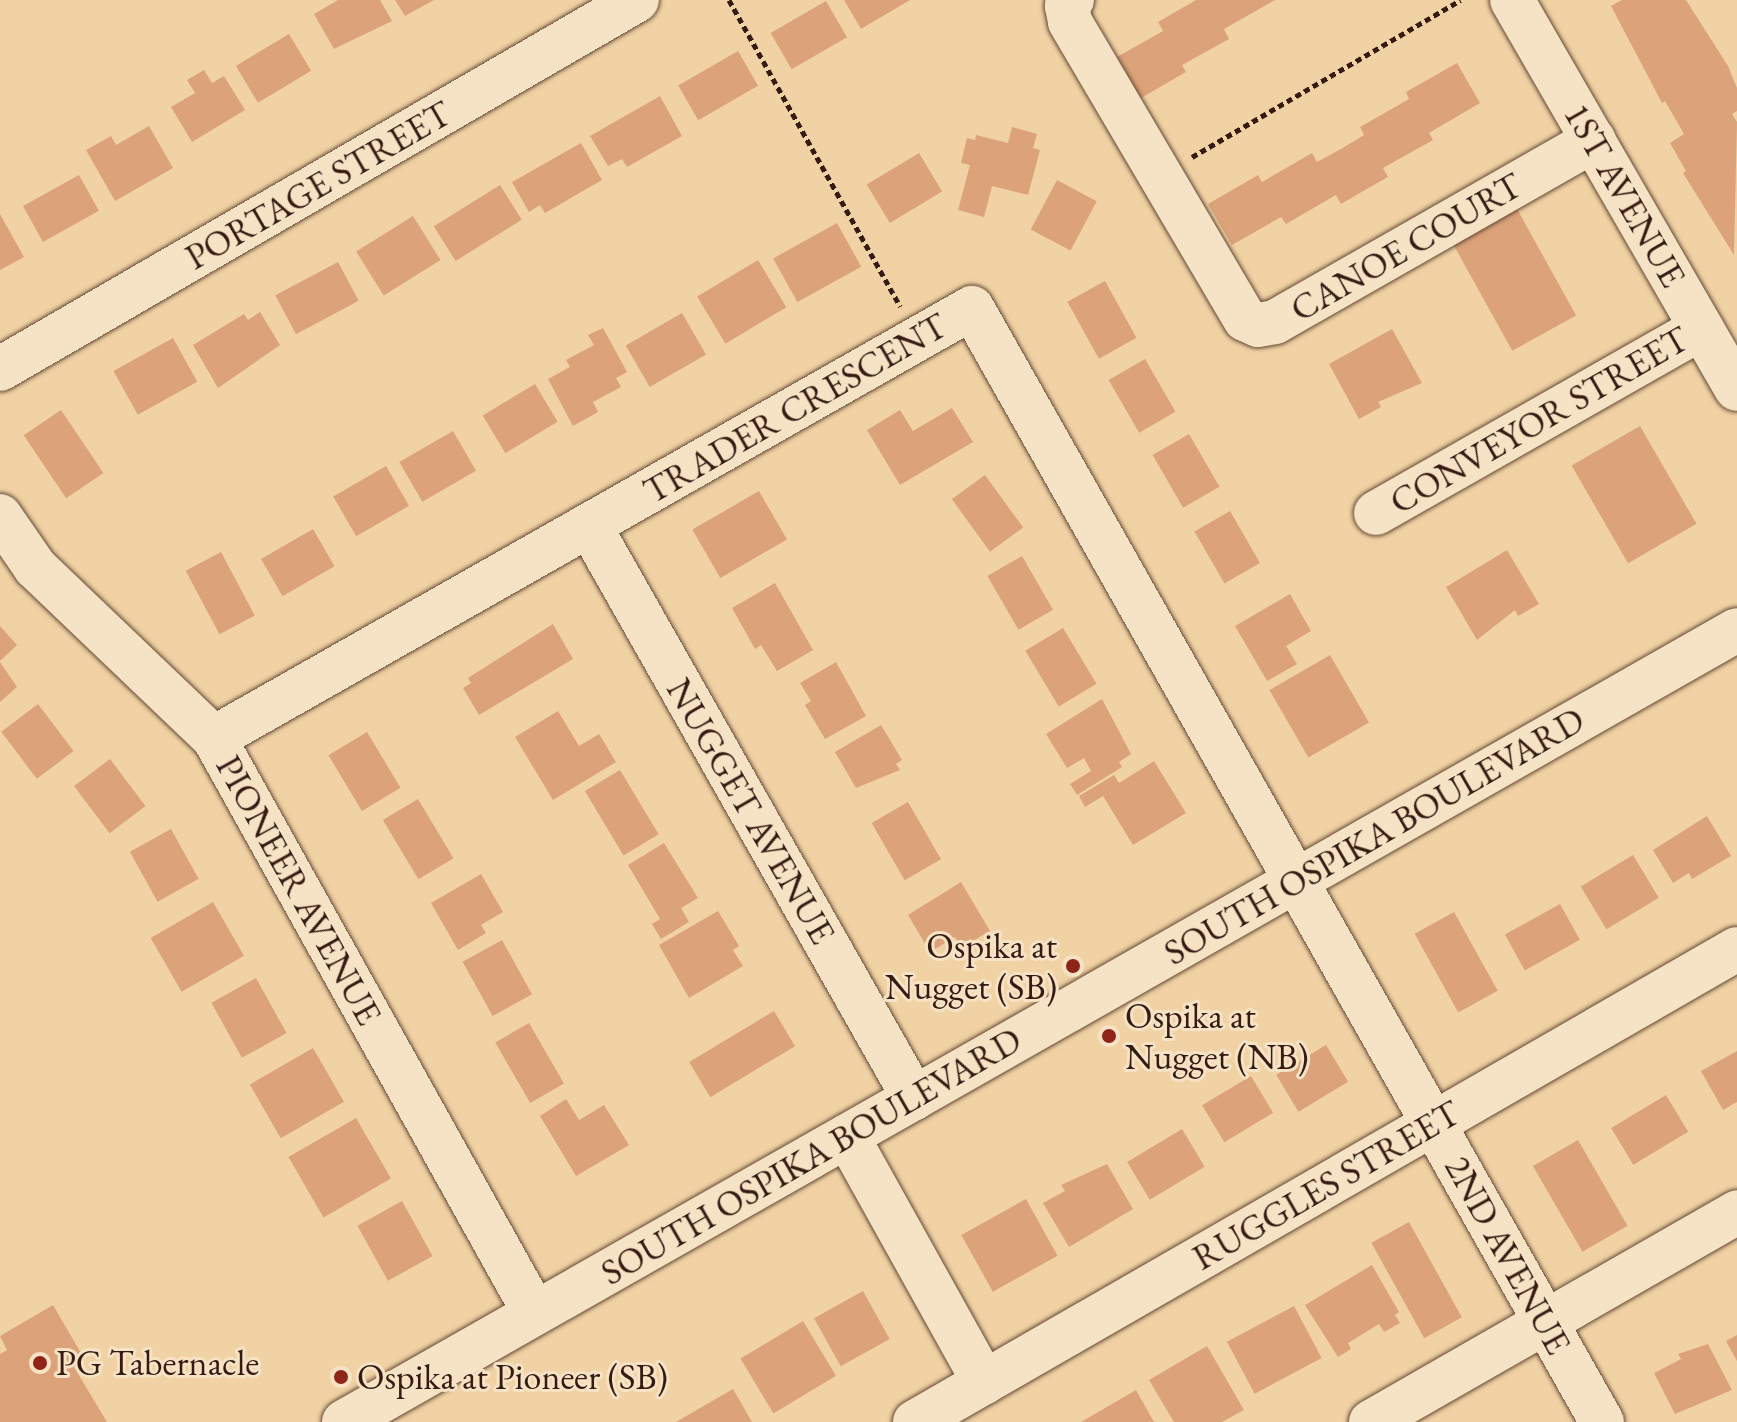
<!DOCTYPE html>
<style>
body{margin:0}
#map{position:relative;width:1737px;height:1422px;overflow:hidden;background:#f1d2a4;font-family:"EB Garamond",serif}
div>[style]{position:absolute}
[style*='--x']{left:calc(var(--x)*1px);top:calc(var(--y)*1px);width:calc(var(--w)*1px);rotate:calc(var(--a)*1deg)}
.building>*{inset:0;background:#dca37a;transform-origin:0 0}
.path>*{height:5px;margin-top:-2.5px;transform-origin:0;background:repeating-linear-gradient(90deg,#351b12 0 6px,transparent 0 10px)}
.roads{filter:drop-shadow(0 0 2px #644936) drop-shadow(0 0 2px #644936)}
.minor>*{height:44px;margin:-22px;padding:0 22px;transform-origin:22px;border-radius:22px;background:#f6e2c4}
.dots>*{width:22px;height:22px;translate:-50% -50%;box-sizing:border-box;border:4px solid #f6e2c4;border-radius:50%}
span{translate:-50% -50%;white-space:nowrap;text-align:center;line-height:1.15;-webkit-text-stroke:6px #f6e2c4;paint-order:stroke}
.street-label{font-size:36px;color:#351b12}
.poi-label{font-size:36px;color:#351b12}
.right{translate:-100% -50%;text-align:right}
.left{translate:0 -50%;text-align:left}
</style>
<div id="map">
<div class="building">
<i style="clip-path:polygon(338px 0,380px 0,392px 21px,334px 49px,314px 14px)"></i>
<i style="clip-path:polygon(395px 0,434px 0,405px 16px)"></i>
<i style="clip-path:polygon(844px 0,910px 0,861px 29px)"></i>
<i style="clip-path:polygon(1196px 0,1275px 0,1224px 29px,1229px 39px,1182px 65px,1186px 72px,1141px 98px,1117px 57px,1163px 31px,1158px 22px)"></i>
<i style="clip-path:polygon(1622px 0,1686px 0,1728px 66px,1737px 88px,1737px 111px,1732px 114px,1737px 122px,1734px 255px,1683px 173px,1686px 171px,1670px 143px,1684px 134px,1665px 101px,1662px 103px,1611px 6px)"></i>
<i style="left:826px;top:1px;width:42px;height:64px;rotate:60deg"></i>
<i style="left:289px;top:34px;width:43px;height:62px;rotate:59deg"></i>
<i style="left:738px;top:51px;width:40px;height:69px;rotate:60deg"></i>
<i style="clip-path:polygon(1457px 63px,1480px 103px,1429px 133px,1433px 140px,1383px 168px,1388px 177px,1365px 190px,1341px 204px,1336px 195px,1286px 224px,1281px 217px,1232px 245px,1208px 204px,1258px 175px,1262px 182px,1312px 153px,1317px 162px,1341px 149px,1364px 135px,1360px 127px,1409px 99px,1406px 92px)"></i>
<i style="clip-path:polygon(204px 70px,212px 83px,224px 76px,245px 110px,192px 142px,171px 107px,195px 93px,187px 80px)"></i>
<i style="clip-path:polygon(660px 96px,682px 136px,627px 167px,622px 159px,608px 166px,590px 136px)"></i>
<i style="clip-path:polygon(149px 126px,173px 168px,115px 201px,86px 150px,111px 136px,116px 145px)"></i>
<i style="clip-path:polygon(1012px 127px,1037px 134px,1033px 148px,1040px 150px,1028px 195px,992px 186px,984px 217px,958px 210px,970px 165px,961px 163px,967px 138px,975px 140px,976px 135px,1008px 143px)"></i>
<i style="clip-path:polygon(581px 143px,602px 180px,545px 213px,540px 205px,529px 212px,512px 182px)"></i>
<i style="left:919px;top:153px;width:45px;height:61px;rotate:59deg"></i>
<i style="left:79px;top:175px;width:41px;height:64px;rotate:61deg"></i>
<i style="left:1057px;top:180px;width:45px;height:56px;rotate:28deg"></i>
<i style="left:500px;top:185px;width:41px;height:78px;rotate:58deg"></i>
<i style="left:1516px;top:207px;width:124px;height:73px;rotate:61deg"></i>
<i style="clip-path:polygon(0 214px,24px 257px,0 270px)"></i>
<i style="left:413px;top:216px;width:52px;height:67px;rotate:58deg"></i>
<i style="left:837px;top:223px;width:50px;height:73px;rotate:61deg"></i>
<i style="left:758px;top:260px;width:55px;height:71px;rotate:59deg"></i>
<i style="left:338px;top:262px;width:44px;height:71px;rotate:62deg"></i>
<i style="left:1105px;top:281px;width:65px;height:43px;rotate:61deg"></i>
<i style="clip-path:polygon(260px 312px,280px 345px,218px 388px,193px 345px,244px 314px,248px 320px)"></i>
<i style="left:682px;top:313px;width:48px;height:65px;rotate:60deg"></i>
<i style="clip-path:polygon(603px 328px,627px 372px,616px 378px,621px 387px,593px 402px,598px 412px,573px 426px,548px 379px,570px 367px,566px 360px,594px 345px,588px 335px)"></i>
<i style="clip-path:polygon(1392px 329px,1422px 383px,1378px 402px,1381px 407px,1359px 419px,1329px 364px)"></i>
<i style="left:173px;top:338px;width:50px;height:68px;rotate:61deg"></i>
<i style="left:1145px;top:359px;width:61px;height:42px;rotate:60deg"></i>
<i style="left:535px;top:384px;width:44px;height:61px;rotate:59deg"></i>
<i style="clip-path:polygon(952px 408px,973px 442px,900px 485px,867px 430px,900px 410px,913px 431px)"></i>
<i style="left:61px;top:410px;width:76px;height:45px;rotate:56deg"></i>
<i style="left:1640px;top:426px;width:113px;height:79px;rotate:60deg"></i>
<i style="left:453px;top:431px;width:46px;height:62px;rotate:60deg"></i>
<i style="left:1189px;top:434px;width:61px;height:42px;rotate:60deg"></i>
<i style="left:386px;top:466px;width:46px;height:61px;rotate:60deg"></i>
<i style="left:985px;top:475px;width:65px;height:41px;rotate:54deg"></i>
<i style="left:759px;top:491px;width:56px;height:77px;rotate:60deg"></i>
<i style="left:1230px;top:511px;width:60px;height:41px;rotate:60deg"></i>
<i style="left:313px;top:529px;width:43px;height:60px;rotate:60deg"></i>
<i style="clip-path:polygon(1507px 550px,1539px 604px,1518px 616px,1515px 610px,1477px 640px,1446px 587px)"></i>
<i style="left:221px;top:552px;width:72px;height:40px;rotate:62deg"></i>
<i style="left:1022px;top:556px;width:62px;height:40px;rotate:60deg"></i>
<i style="clip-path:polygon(775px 583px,813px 650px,777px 671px,761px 645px,755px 649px,732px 608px)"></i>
<i style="clip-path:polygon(1290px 594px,1311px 631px,1286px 646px,1297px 664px,1267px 681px,1235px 626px)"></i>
<i style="clip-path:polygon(553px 624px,573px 659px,479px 715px,463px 688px,471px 683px,468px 678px)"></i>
<i style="clip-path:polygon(0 626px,17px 645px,0 661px)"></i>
<i style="left:1063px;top:628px;width:65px;height:44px;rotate:59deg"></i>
<i style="left:1330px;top:655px;width:78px;height:70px;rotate:60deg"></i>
<i style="clip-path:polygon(0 662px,17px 687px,0 702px)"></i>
<i style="clip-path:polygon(836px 662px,866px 716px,825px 739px,805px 705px,811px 701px,800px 683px)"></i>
<i style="clip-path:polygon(1102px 699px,1131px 754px,1119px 762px,1122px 767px,1077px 795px,1070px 784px,1091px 771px,1084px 758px,1067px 768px,1046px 734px)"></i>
<i style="left:38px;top:704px;width:59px;height:46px;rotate:53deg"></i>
<i style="clip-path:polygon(558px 711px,579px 746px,599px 734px,616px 762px,553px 800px,515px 737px)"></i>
<i style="clip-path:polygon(881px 725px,902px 760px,896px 764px,900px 770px,856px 788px,835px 752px)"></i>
<i style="left:367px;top:732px;width:65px;height:45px;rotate:59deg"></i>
<i style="left:110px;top:759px;width:59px;height:45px;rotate:53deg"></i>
<i style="clip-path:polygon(1154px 761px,1186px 813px,1133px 845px,1103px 796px,1085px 807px,1079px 796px,1114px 775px,1119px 783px)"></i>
<i style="left:620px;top:770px;width:75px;height:41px;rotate:59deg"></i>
<i style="left:418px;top:799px;width:69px;height:41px;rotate:59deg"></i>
<i style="left:908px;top:802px;width:66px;height:42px;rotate:60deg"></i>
<i style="clip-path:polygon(1707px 816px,1731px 856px,1692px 879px,1689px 873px,1673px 883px,1653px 850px)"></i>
<i style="left:171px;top:829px;width:57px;height:47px;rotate:61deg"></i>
<i style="clip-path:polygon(664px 843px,698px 898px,681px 908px,689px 922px,661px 939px,652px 924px,660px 919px,628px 865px)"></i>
<i style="left:1633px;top:855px;width:50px;height:61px;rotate:59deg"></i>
<i style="clip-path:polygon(481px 874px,503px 912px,481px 925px,486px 933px,458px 950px,431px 903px)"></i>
<i style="clip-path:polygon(961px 882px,990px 931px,961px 948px,955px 937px,930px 952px,908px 915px)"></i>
<i style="left:213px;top:902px;width:62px;height:72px;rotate:60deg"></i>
<i style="left:1560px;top:904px;width:41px;height:63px;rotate:61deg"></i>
<i style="clip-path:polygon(718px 911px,739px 946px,733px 950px,743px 966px,689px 998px,659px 945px)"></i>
<i style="left:1454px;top:912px;width:90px;height:45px;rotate:61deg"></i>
<i style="left:502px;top:940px;width:62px;height:45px;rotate:61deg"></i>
<i style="left:256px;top:978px;width:63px;height:51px;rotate:61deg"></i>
<i style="left:774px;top:1011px;width:41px;height:99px;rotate:59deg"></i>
<i style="left:529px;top:1023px;width:70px;height:39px;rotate:60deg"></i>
<i style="left:1326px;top:1045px;width:43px;height:58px;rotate:59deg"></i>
<i style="left:313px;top:1048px;width:62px;height:73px;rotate:60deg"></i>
<i style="clip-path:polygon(1737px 1051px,1737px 1102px,1723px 1110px,1701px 1071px)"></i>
<i style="left:1251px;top:1076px;width:43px;height:57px;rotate:59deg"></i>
<i style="left:1666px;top:1095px;width:43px;height:64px;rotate:59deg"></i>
<i style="clip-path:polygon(566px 1099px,579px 1120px,604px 1105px,629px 1145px,576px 1176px,540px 1116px)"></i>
<i style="left:356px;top:1118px;width:70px;height:78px;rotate:60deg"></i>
<i style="left:1182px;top:1129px;width:44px;height:64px;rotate:59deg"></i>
<i style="left:1578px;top:1140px;width:99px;height:52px;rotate:60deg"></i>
<i style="clip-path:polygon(1107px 1164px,1133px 1209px,1069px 1247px,1043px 1203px,1065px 1191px,1061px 1185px)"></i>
<i style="left:1026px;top:1199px;width:65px;height:74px;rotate:61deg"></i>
<i style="left:402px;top:1201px;width:63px;height:51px;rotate:61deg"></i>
<i style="left:1409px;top:1222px;width:109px;height:43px;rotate:61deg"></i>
<i style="clip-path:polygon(1372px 1265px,1399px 1312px,1395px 1315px,1400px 1323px,1384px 1332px,1379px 1324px,1348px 1343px,1351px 1349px,1338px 1357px,1305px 1305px)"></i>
<i style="left:863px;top:1291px;width:55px;height:56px;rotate:61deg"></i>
<i style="clip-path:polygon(53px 1305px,85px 1360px,74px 1367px,107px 1422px,0 1422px,0 1354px,7px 1350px,0 1336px)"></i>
<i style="left:1294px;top:1306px;width:59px;height:76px;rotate:62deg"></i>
<i style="left:803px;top:1321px;width:64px;height:73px;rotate:59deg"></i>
<i style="clip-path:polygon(1737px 1335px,1737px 1361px,1726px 1341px)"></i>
<i style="clip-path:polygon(1708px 1344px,1732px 1390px,1675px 1414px,1654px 1373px,1681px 1359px,1678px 1354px)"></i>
<i style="clip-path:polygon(1207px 1346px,1244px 1410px,1222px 1422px,1174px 1422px,1149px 1380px)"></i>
<i style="clip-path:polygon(733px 1389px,752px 1422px,676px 1422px)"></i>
<i style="clip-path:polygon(1136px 1390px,1154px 1422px,1081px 1422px)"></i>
</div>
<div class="path">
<i style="--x:729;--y:0;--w:351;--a:60.8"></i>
<i style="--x:1192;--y:157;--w:311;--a:-30.3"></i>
</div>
<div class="roads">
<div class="minor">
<i style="--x:1072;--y:0;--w:8;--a:130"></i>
<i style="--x:1067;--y:6;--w:16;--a:79"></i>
<i style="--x:1070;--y:22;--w:345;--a:59.5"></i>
<i style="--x:1245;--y:319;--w:14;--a:25"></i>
<i style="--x:1258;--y:325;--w:17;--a:-10"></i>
<i style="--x:1275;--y:322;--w:367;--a:-29.7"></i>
<i style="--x:1512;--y:0;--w:449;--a:60"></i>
<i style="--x:0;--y:369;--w:736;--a:-30.08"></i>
<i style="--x:1376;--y:513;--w:374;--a:-29.6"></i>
<i style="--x:0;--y:516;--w:62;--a:55.5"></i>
<i style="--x:35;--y:567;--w:248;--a:43.7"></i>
<i style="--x:214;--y:738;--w:657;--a:60.86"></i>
<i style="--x:589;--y:525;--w:659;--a:60.44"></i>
<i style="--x:214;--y:738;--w:871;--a:-29.57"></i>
<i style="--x:972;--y:308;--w:1280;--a:60.51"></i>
<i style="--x:847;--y:1136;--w:282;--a:60.9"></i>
<i style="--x:344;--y:1422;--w:1602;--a:-29.62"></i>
<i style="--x:915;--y:1422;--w:948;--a:-29.92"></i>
<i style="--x:1371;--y:1422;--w:422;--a:-29.8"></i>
</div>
</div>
<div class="dots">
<i style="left:1073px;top:966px;background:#8f2418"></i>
<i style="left:1109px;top:1036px;background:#8f2418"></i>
<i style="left:40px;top:1363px;background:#8f2418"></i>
<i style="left:341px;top:1377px;background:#8f2418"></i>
</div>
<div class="street-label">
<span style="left:318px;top:185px;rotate:-30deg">PORTAGE STREET</span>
<span style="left:1625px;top:195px;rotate:60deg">1ST AVENUE</span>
<span style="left:1406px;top:247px;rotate:-30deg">CANOE COURT</span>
<span style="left:795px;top:408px;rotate:-30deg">TRADER CRESCENT</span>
<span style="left:1539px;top:420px;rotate:-30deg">CONVEYOR STREET</span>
<span style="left:751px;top:811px;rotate:60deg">NUGGET AVENUE</span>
<span style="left:1374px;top:836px;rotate:-30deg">SOUTH OSPIKA BOULEVARD</span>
<span style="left:299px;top:890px;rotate:61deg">PIONEER AVENUE</span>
<span style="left:811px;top:1156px;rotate:-30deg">SOUTH OSPIKA BOULEVARD</span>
<span style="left:1326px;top:1185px;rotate:-30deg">RUGGLES STREET</span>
<span style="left:1508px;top:1255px;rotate:61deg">2ND AVENUE</span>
</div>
<div class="poi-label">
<span class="right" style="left:1057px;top:966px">Ospika at<br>Nugget (SB)</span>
<span class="left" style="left:1125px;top:1036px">Ospika at<br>Nugget (NB)</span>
<span class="left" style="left:56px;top:1363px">PG Tabernacle</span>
<span class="left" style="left:357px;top:1377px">Ospika at Pioneer (SB)</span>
</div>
</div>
